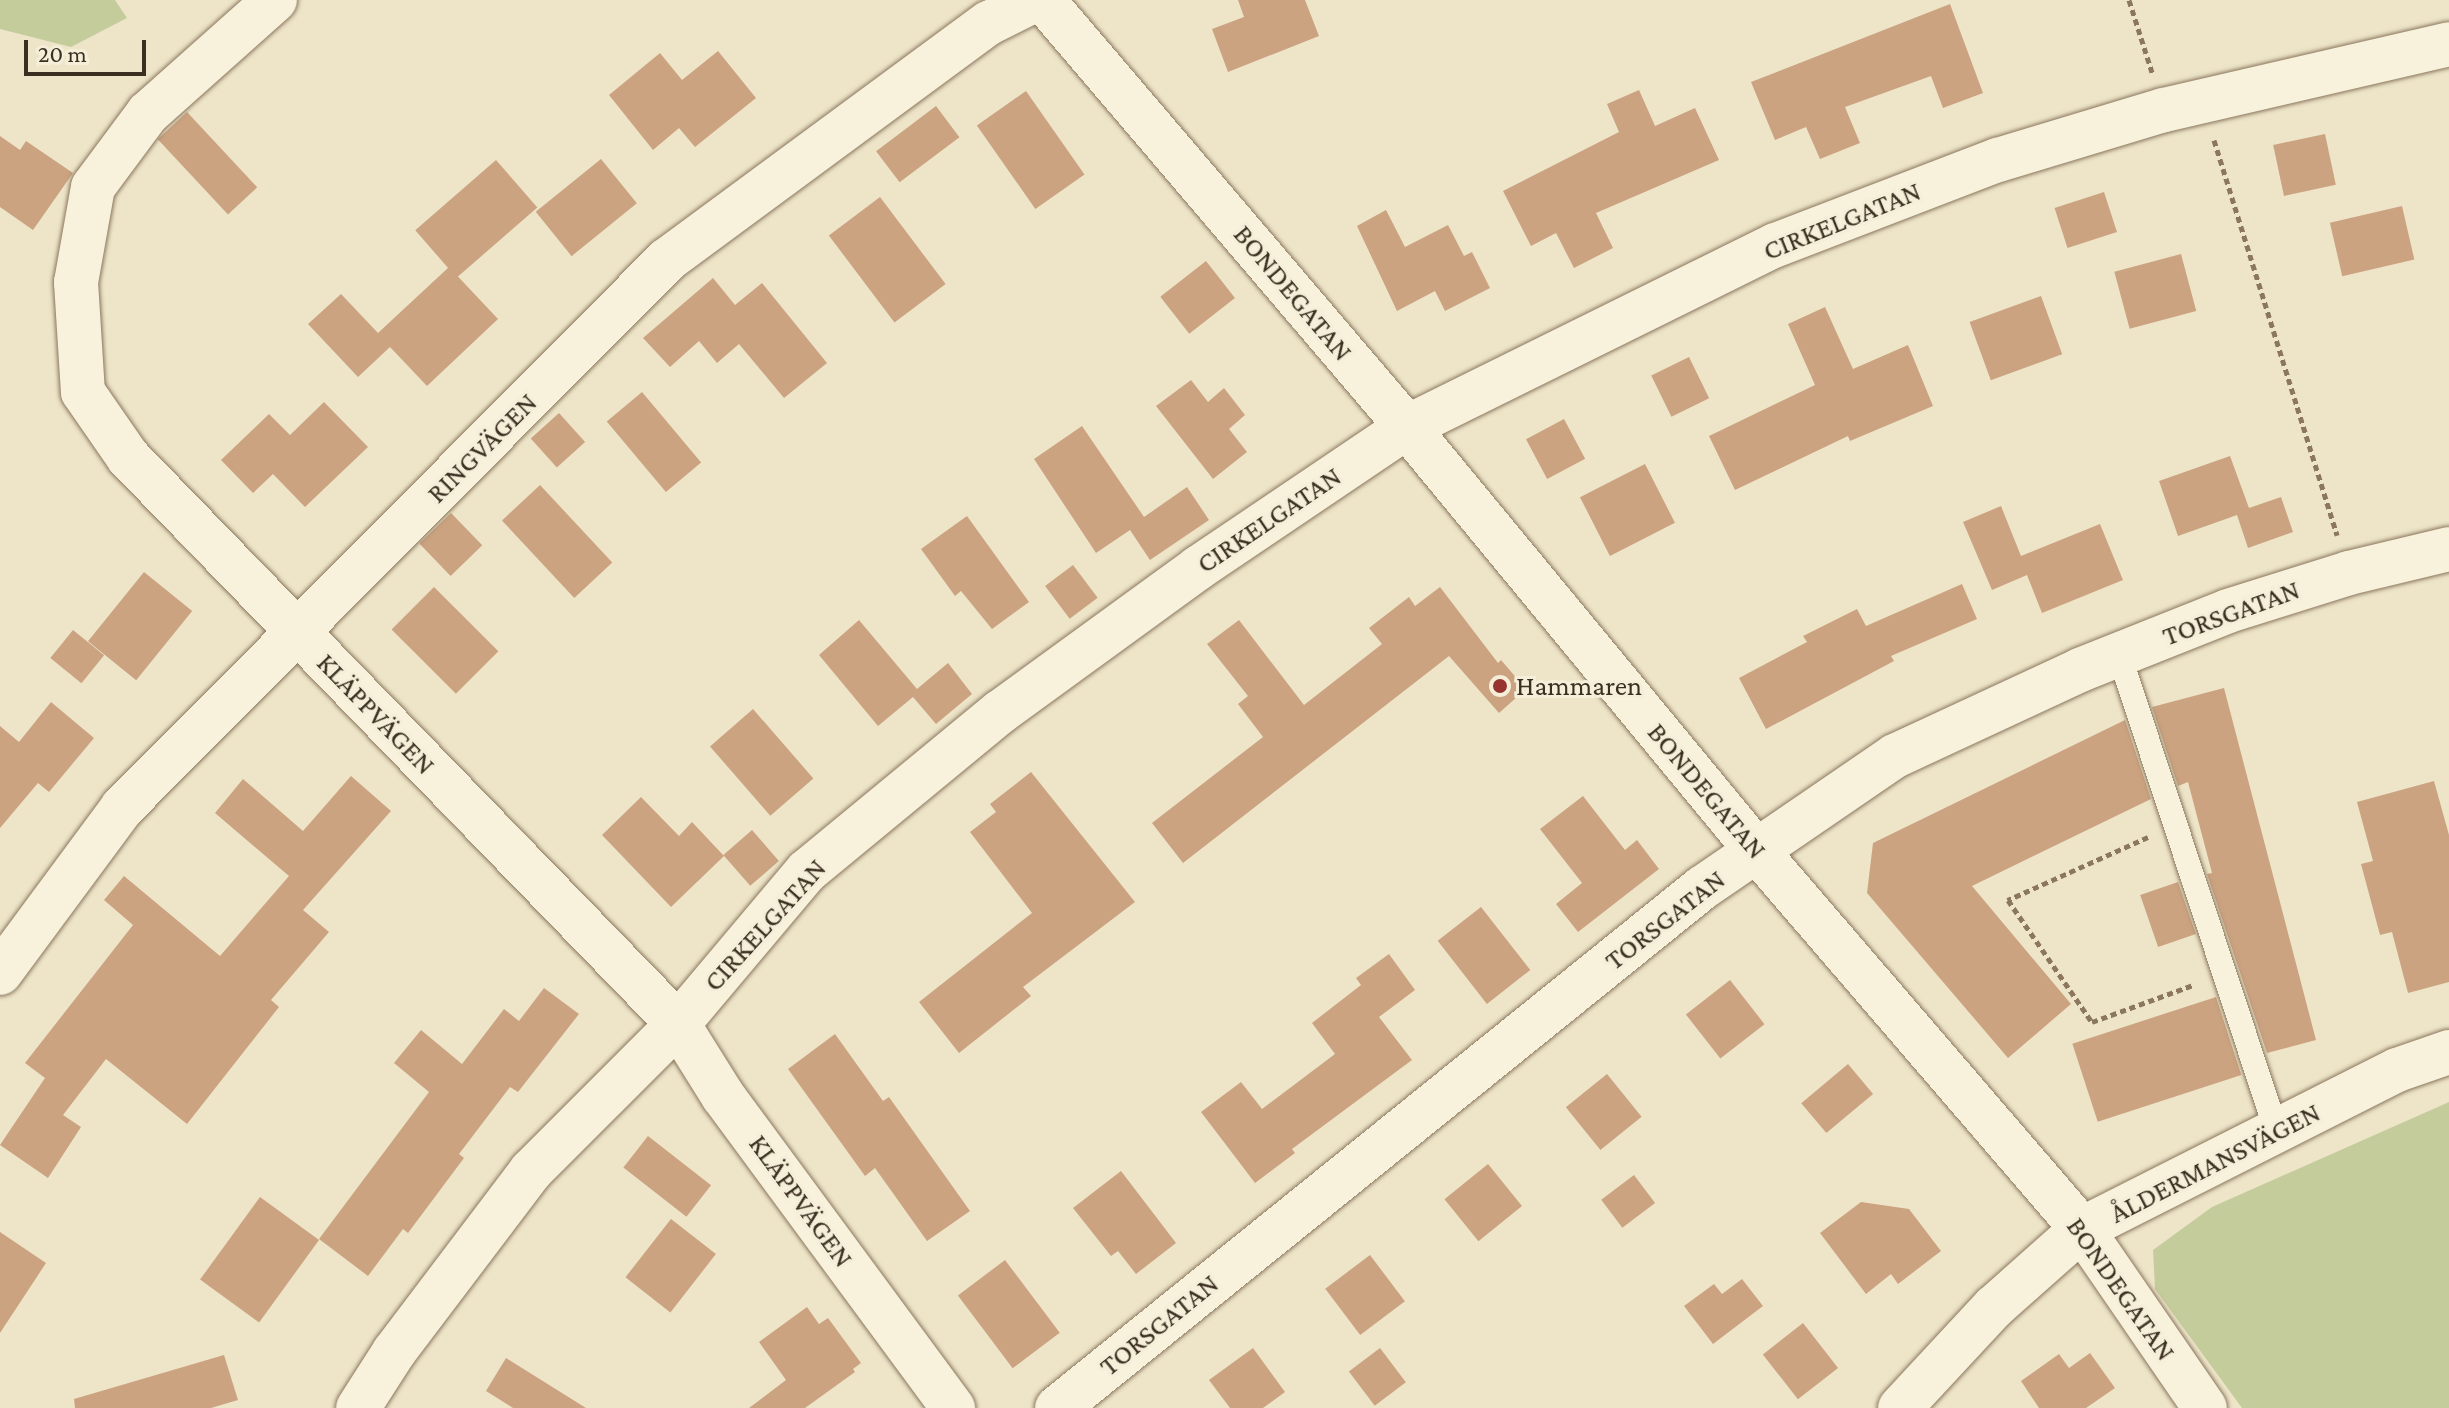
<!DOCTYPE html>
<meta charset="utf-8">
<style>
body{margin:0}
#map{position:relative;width:2449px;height:1408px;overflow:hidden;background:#eee5c9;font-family:"Crimson Pro",serif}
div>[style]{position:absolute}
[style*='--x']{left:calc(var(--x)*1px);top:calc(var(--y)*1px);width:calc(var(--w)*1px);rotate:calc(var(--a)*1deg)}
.green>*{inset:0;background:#c4cc9c}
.building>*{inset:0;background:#cba380;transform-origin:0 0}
.path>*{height:5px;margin-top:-2.5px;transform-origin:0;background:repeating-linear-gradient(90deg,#8a775e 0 6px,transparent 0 10px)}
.roads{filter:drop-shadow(0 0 2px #8a775e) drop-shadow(0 0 2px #8a775e)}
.service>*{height:24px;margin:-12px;padding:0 12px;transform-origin:12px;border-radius:12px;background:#f8f1dc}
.minor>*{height:44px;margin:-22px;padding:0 22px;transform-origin:22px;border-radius:22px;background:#f8f1dc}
.dots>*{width:22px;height:22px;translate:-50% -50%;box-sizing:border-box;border:4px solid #f5eed8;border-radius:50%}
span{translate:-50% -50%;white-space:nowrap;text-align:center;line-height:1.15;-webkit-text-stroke:6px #f5eed8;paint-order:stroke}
.street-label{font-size:28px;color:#3b2f21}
.poi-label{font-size:28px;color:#3b2f21}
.left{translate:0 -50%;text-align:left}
.scale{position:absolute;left:24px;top:40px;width:122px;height:36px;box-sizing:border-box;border:4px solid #3b2f21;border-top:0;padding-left:10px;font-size:24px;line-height:28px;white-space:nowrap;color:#3b2f21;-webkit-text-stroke:6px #f5eed8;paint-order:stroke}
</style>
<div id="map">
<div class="green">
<i style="clip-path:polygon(0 0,115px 0,127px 18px,71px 47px,0 29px)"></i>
<i style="clip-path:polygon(2449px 1102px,2449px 1408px,2242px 1408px,2155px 1289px,2153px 1250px,2212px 1207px)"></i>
</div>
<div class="building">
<i style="clip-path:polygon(1238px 0,1305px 0,1319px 36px,1228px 72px,1212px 29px,1244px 17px)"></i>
<i style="clip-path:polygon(1950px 4px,1983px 93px,1943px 108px,1931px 76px,1845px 107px,1860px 143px,1820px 159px,1806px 127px,1775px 140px,1751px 82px)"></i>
<i style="clip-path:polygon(718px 51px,756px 98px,695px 147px,679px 128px,653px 150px,609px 95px,660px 53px,682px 80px)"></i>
<i style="clip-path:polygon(1639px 90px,1655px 126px,1695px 108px,1719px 160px,1596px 213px,1613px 248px,1574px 268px,1556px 233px,1531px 246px,1503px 191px,1619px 132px,1607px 104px)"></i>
<i style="left:1026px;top:91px;width:102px;height:60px;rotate:55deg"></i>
<i style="left:936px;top:106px;width:39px;height:75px;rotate:53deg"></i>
<i style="left:187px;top:112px;width:103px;height:40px;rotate:47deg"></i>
<i style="left:2325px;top:134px;width:52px;height:53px;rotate:78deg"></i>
<i style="clip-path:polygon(0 136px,20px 150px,26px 141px,73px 173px,33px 230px,0 207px)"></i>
<i style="left:601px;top:159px;width:57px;height:84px;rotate:51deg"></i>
<i style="left:496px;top:160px;width:63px;height:107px;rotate:49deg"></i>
<i style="left:2104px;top:192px;width:42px;height:52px;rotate:72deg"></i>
<i style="left:880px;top:197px;width:109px;height:64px;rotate:53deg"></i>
<i style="left:2402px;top:206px;width:55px;height:74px;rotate:77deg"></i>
<i style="clip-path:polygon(1386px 210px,1405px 247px,1448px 225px,1464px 256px,1472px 252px,1490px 288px,1445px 311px,1435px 291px,1397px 311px,1357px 226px)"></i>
<i style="left:2181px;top:254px;width:59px;height:69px;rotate:75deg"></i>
<i style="left:1206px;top:261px;width:47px;height:58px;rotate:52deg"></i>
<i style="clip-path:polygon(449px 267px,498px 319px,427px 386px,390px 347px,358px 377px,308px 324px,341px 294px,378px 333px)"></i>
<i style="clip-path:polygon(713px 278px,735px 305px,762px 283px,827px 363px,784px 398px,739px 344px,717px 363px,699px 341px,670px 367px,643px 338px)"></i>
<i style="left:2041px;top:296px;width:62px;height:76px;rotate:70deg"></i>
<i style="clip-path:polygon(1825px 307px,1853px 369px,1908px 345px,1933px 406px,1850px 441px,1848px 436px,1735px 490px,1709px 436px,1815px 385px,1788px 324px)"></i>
<i style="left:1689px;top:357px;width:46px;height:42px;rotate:64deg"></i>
<i style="clip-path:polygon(1191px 380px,1208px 402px,1224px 388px,1245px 415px,1229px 429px,1247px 452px,1213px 479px,1156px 406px)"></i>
<i style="left:642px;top:392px;width:92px;height:46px;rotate:50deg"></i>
<i style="clip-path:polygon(324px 402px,368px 447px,305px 507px,273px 474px,253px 493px,221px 460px,269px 414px,290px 435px)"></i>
<i style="left:559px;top:413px;width:39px;height:38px;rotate:48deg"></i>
<i style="left:1564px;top:419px;width:45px;height:43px;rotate:62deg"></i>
<i style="clip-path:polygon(1082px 426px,1144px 517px,1187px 487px,1209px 520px,1150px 560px,1130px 530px,1096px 553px,1034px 459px)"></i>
<i style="clip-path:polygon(2230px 456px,2249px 508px,2281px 497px,2293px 532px,2248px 548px,2237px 515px,2178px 536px,2159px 481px)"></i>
<i style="left:1645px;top:464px;width:66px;height:73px;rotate:63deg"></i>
<i style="left:540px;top:485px;width:106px;height:52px;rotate:47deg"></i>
<i style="clip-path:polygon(2001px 506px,2021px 556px,2100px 524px,2123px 580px,2042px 613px,2027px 575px,1992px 590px,1963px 522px)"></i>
<i style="left:451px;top:513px;width:45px;height:44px;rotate:46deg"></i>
<i style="clip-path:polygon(967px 516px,1029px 602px,992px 629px,961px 591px,955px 596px,921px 549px)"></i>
<i style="left:1073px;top:565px;width:41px;height:35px;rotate:53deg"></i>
<i style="left:144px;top:572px;width:62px;height:89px;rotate:39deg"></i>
<i style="clip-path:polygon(1962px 584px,1977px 619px,1891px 656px,1894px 661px,1766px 729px,1739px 678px,1807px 642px,1803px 636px,1857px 609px,1866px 626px)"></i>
<i style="left:434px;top:587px;width:91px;height:60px;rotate:45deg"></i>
<i style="clip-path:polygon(1440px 587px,1498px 663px,1501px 660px,1526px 689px,1499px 713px,1449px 656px,1183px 863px,1152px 823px,1263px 737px,1238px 704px,1248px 696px,1207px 644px,1239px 620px,1304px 705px,1382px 644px,1369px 628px,1409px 597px,1415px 606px)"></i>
<i style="clip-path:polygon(859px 620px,917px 689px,948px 663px,972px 694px,936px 724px,913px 697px,878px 726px,819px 655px)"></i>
<i style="left:73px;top:630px;width:40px;height:36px;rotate:39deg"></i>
<i style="clip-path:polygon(2224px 688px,2316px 1040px,2267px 1053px,2207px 874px,2212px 873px,2188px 782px,2178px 786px,2152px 707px)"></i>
<i style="clip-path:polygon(51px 702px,94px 738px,49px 792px,38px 783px,0 828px,0 726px,19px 742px)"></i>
<i style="left:753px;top:709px;width:92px;height:57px;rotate:49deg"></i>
<i style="clip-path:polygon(2125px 720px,2151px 799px,1972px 886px,2071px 1004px,2008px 1058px,1867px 893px,1873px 843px)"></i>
<i style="clip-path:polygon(1031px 772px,1135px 902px,1023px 987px,1031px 996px,959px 1053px,919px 1002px,1032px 913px,970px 832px,996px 812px,990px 804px)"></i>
<i style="clip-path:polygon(351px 776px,391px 811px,303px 910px,329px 932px,271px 1000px,279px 1007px,187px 1124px,106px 1059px,63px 1115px,81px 1127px,48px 1178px,0 1145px,45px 1078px,25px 1063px,133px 925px,104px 900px,124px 876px,220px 956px,289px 876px,215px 813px,243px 779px,303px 831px)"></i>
<i style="clip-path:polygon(2434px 781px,2449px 835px,2449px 982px,2408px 993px,2392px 932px,2380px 935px,2361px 864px,2373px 861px,2357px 802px)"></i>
<i style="clip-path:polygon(1583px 796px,1625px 850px,1637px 840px,1659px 869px,1578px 932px,1556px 904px,1582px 883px,1540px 829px)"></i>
<i style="clip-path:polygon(641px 797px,679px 836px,692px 822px,724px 856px,671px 907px,602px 835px)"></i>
<i style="left:752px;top:830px;width:41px;height:38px;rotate:49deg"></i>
<i style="left:2178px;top:882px;width:55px;height:40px;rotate:71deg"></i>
<i style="left:1481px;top:907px;width:80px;height:55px;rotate:52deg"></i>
<i style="clip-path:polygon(1389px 954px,1415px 990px,1379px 1017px,1412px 1060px,1292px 1149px,1295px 1153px,1255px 1183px,1201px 1112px,1241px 1082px,1262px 1109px,1335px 1054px,1312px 1023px,1361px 985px,1356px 978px)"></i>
<i style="left:1730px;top:980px;width:56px;height:56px;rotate:52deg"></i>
<i style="clip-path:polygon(544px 988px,579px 1014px,518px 1092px,510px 1087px,459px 1154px,464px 1158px,408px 1233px,403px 1229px,368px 1276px,319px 1239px,429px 1092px,394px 1063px,421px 1030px,462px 1064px,504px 1009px,519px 1021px)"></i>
<i style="left:2216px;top:997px;width:82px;height:151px;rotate:72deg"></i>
<i style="clip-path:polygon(835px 1034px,883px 1101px,889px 1097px,970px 1211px,927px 1241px,875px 1168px,865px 1176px,788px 1069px)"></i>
<i style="left:1848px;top:1064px;width:39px;height:61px;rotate:50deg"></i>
<i style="left:1607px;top:1074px;width:55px;height:53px;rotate:51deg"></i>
<i style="left:648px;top:1136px;width:80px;height:40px;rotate:38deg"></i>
<i style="left:1488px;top:1164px;width:54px;height:56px;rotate:51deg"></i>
<i style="clip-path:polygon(1121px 1171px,1176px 1243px,1136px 1274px,1118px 1251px,1111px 1256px,1073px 1208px)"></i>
<i style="left:1634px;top:1175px;width:35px;height:41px;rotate:53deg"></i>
<i style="left:260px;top:1197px;width:73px;height:102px;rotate:36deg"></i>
<i style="clip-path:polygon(1861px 1202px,1909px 1209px,1941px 1251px,1898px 1284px,1891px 1274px,1866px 1294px,1820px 1233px)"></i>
<i style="left:671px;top:1219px;width:57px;height:74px;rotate:38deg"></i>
<i style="clip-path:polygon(0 1232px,46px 1263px,0 1333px)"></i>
<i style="left:1370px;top:1255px;width:58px;height:56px;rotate:53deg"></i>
<i style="left:1005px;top:1260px;width:91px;height:59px;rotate:53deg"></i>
<i style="clip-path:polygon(1742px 1279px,1763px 1306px,1713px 1344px,1684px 1306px,1714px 1284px,1722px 1294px)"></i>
<i style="clip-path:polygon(807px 1307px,819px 1324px,828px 1318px,861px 1363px,853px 1369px,855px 1372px,805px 1408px,749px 1408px,786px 1380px,759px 1342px)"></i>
<i style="left:1803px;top:1323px;width:57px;height:51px;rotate:52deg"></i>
<i style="clip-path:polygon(1253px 1348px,1285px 1392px,1263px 1408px,1230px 1408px,1209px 1380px)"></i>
<i style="left:1380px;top:1348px;width:43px;height:39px;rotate:53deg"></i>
<i style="clip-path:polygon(2090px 1353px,2115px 1388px,2086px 1408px,2039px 1408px,2021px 1381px,2059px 1354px,2069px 1368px)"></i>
<i style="clip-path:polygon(224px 1355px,238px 1400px,211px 1408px,75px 1408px,74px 1399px)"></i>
<i style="clip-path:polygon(506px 1358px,586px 1408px,513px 1408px,486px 1391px)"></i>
</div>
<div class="path">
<i style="--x:2129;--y:0;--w:76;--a:72.3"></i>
<i style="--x:2214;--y:140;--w:414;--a:72.7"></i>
<i style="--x:2148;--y:837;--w:154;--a:155.8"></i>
<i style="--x:2008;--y:900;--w:148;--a:55.5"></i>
<i style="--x:2092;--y:1022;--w:108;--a:-20.1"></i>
</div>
<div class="roads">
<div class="service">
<i style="--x:2119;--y:654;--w:504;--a:71.74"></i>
</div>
<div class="minor">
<i style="--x:275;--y:0;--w:170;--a:138.3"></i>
<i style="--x:148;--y:113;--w:92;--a:126.6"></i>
<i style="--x:93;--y:187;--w:97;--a:100.1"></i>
<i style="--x:76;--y:282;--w:110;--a:86.4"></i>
<i style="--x:83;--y:392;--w:79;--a:55.3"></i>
<i style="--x:128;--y:457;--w:790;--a:45.87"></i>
<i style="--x:678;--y:1024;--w:85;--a:58"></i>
<i style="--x:723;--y:1096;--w:388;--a:53.6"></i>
<i style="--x:1043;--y:0;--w:561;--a:49.55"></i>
<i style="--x:1407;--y:427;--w:548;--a:50.48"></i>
<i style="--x:1756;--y:850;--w:500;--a:49.3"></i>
<i style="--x:2082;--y:1229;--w:217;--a:55.5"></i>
<i style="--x:0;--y:973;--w:205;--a:-53.5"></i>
<i style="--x:122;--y:808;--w:773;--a:-45.16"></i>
<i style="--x:667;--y:260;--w:400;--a:-36.4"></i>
<i style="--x:989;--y:23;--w:51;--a:-26.6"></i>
<i style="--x:358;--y:1408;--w:67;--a:-57.3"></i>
<i style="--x:394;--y:1352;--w:227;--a:-52.9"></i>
<i style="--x:531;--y:1171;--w:208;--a:-45"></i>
<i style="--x:678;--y:1024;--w:200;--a:-49.9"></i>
<i style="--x:807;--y:871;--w:250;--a:-39.5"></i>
<i style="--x:1000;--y:712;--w:245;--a:-36"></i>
<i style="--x:1198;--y:568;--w:252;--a:-34"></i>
<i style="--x:1407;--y:427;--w:411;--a:-26.3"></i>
<i style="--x:1776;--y:245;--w:238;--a:-21"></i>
<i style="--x:1998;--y:160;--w:173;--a:-16.8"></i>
<i style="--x:2164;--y:110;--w:293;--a:-13"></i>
<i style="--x:1057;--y:1408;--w:829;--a:-38.88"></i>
<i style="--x:1702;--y:888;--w:234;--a:-34.4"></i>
<i style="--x:1895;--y:756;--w:204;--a:-24.9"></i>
<i style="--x:2080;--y:670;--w:159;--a:-21.7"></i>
<i style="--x:2228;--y:611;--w:127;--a:-17.4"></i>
<i style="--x:2349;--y:573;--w:103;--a:-13.5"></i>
<i style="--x:1900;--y:1408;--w:138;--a:-47.1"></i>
<i style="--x:1994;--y:1307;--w:118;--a:-41.6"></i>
<i style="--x:2082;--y:1229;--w:353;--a:-26.8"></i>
<i style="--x:2397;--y:1070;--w:55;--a:-19.1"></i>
</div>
</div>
<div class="dots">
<i style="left:1500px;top:686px;background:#97342f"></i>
</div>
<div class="street-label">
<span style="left:1842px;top:221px;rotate:-22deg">CIRKELGATAN</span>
<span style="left:1293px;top:293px;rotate:50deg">BONDEGATAN</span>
<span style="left:482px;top:448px;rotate:-45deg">RINGVÄGEN</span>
<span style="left:1269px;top:520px;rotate:-34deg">CIRKELGATAN</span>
<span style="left:2231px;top:613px;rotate:-20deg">TORSGATAN</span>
<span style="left:376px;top:714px;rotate:46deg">KLÄPPVÄGEN</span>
<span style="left:1707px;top:791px;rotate:50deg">BONDEGATAN</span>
<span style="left:1665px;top:920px;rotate:-38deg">TORSGATAN</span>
<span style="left:765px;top:925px;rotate:-48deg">CIRKELGATAN</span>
<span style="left:2215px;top:1163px;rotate:-27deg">ÅLDERMANSVÄGEN</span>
<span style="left:801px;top:1201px;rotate:54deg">KLÄPPVÄGEN</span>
<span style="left:2121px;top:1289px;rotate:55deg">BONDEGATAN</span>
<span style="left:1159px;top:1325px;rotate:-39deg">TORSGATAN</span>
</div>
<div class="poi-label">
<span class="left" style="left:1516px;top:686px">Hammaren</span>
</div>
<div class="scale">20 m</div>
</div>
